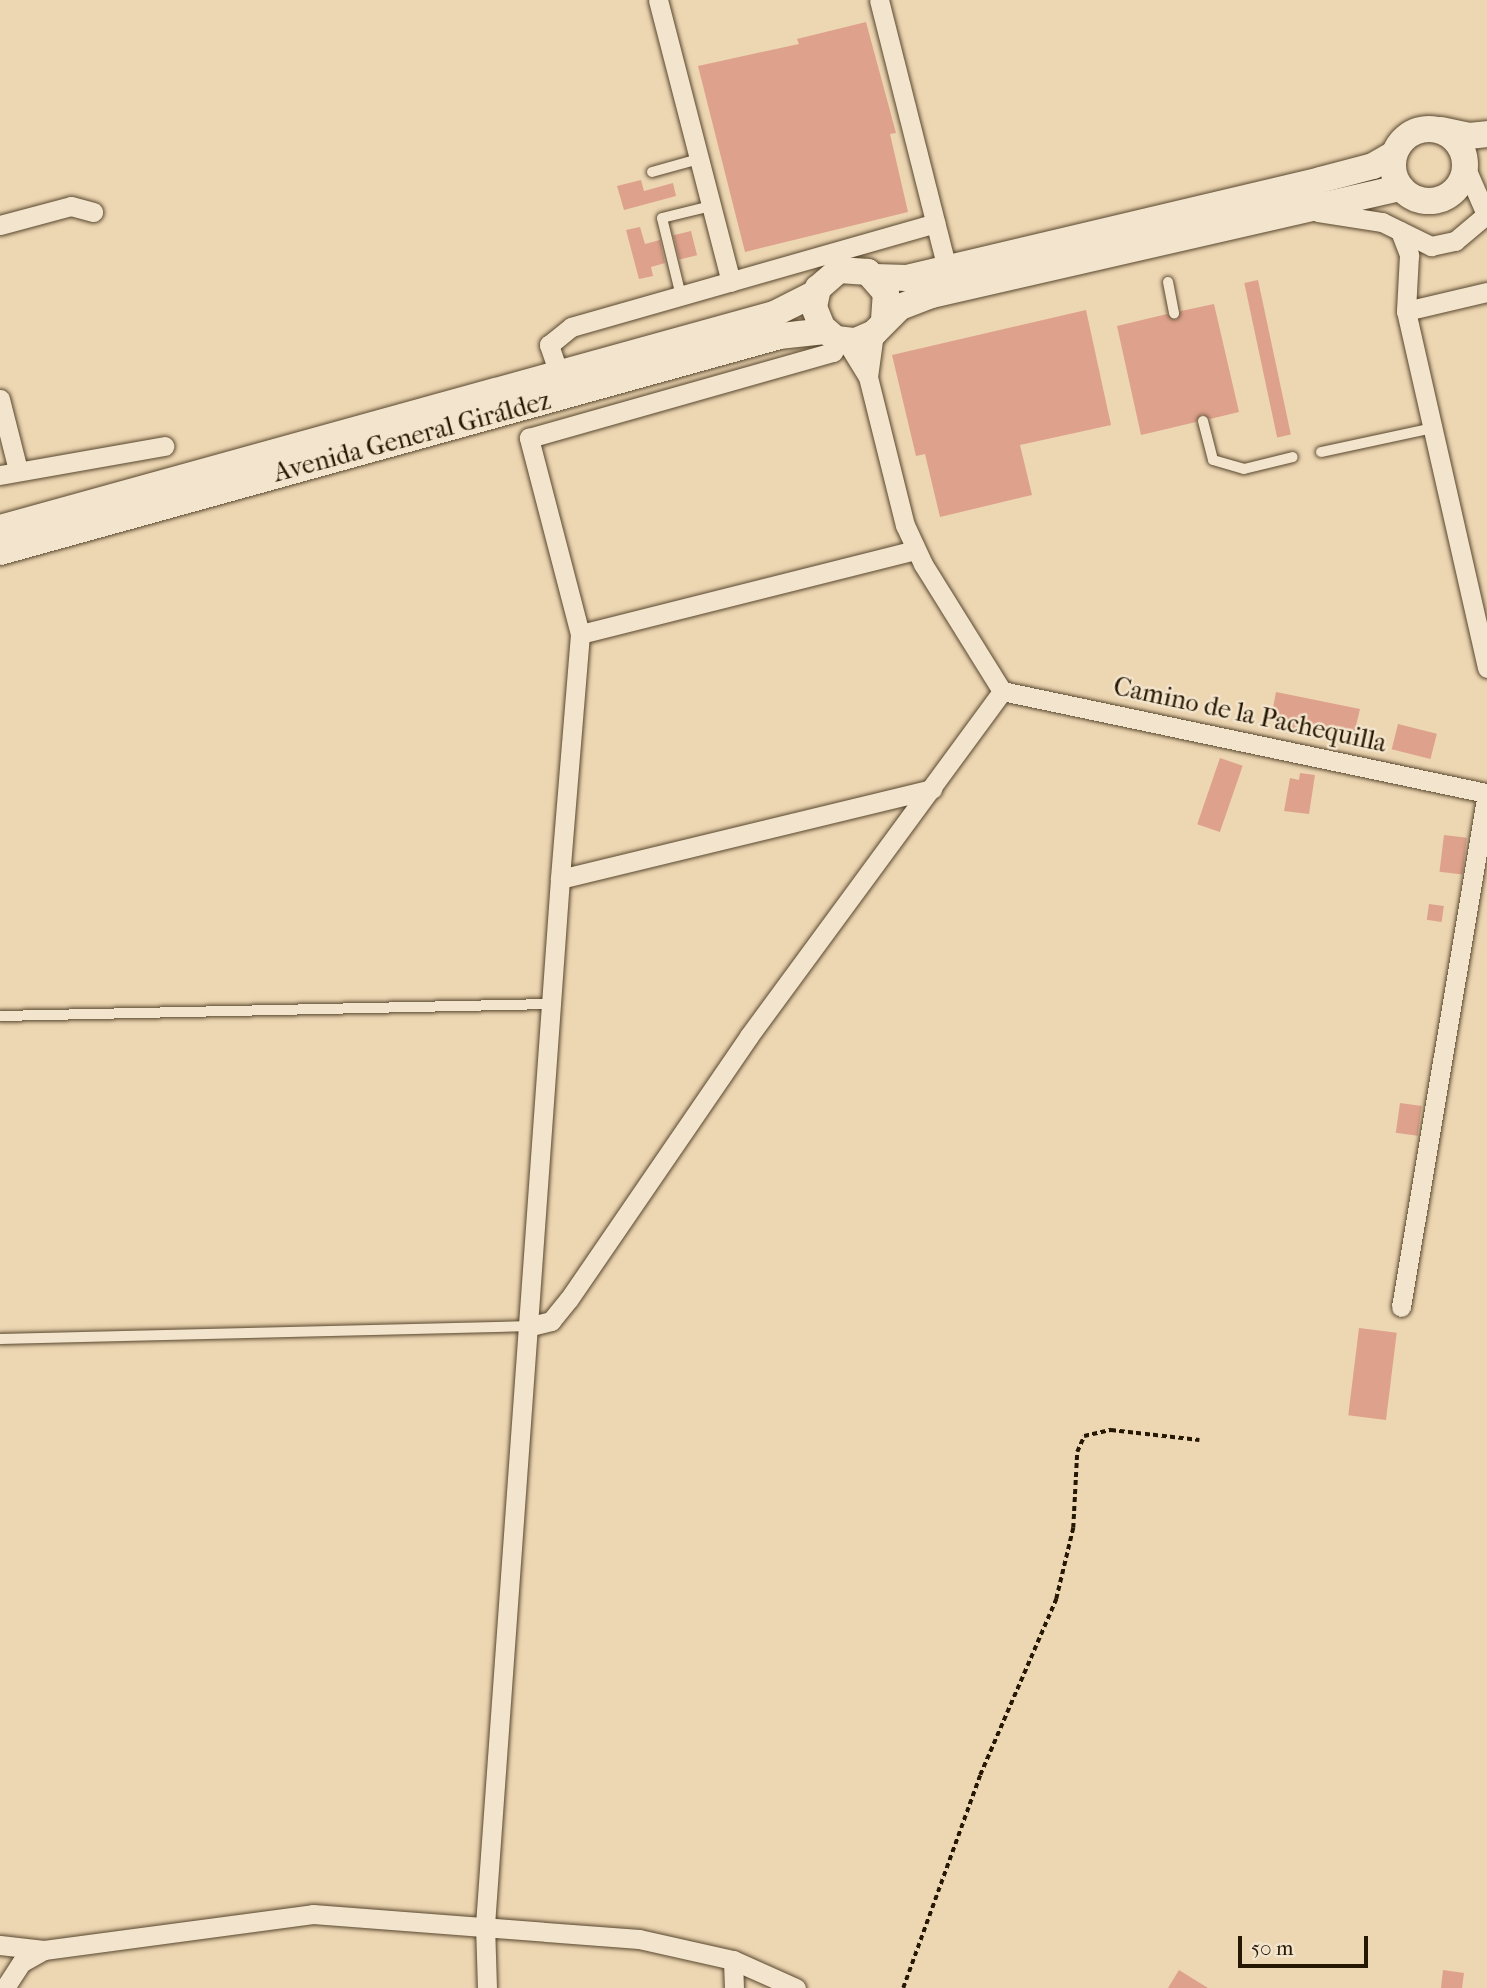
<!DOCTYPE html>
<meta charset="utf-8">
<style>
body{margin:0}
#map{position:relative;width:1487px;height:1988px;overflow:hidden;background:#edd6b2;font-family:"IM FELL French Canon",serif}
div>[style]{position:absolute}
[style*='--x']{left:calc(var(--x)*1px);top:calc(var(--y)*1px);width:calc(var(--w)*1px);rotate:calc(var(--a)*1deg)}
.building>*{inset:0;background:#dea18b;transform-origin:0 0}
.path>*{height:3.5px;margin-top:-1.75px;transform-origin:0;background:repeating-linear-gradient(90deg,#261702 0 5px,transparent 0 8.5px)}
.roads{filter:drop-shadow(0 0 2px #58472e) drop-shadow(0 0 2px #58472e)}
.service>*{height:10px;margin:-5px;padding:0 5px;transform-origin:5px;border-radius:5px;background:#f3e4cd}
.minor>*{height:19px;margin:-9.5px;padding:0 9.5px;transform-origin:9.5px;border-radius:9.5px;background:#f3e4cd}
.secondary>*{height:26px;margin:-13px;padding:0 13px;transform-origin:13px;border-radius:13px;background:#f3e4cd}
.secondary>.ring{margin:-13px;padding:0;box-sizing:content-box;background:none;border:26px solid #f3e4cd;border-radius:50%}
span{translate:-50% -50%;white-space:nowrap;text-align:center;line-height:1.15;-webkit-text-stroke:5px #f3e4cd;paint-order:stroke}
.street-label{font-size:26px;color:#261702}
.scale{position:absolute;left:1238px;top:1936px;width:130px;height:32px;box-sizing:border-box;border:4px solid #261702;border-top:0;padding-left:9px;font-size:21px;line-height:24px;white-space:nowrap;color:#261702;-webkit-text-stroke:5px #f3e4cd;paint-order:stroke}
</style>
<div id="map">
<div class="building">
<i style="clip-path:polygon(866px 22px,896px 133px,890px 134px,908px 212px,745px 252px,698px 66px,799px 44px,797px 39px)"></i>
<i style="clip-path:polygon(641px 180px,644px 191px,673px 183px,676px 196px,624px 210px,617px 186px)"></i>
<i style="clip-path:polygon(640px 227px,645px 244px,660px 240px,665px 263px,651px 267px,653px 276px,639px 279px,626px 230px)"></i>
<i style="left:691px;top:231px;width:25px;height:18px;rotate:76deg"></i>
<i style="left:1258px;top:280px;width:158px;height:14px;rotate:78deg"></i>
<i style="clip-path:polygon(1214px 304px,1239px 412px,1210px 419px,1202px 414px,1196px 422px,1141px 435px,1117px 326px,1167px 314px,1176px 320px,1181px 311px)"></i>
<i style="clip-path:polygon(1086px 310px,1111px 425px,1020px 445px,1032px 495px,940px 517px,925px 454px,916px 456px,892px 355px)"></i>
<i style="clip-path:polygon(1276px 692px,1360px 709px,1354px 734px,1301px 722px,1299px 734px,1285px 731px,1287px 721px,1271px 718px)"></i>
<i style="left:1398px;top:724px;width:40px;height:26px;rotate:14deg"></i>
<i style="left:1220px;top:758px;width:24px;height:70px;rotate:19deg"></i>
<i style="clip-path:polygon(1300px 773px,1315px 775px,1309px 814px,1284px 811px,1290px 778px,1299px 780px)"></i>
<i style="left:1444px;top:835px;width:23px;height:37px;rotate:7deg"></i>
<i style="left:1429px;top:904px;width:15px;height:16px;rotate:8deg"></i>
<i style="left:1400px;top:1103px;width:22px;height:30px;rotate:8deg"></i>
<i style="left:1359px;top:1328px;width:38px;height:88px;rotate:7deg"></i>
<i style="clip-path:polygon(1179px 1970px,1208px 1988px,1168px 1988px)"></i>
<i style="clip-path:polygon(1443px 1970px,1464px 1973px,1462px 1988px,1441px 1988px)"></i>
</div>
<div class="path">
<i style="--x:903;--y:1988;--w:226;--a:-70.1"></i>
<i style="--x:980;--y:1775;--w:192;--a:-66.6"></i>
<i style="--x:1056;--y:1599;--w:73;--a:-76.5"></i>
<i style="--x:1073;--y:1528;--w:76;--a:-87"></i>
<i style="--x:1077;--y:1452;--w:17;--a:-66"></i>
<i style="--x:1084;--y:1436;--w:28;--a:-13"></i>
<i style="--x:1111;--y:1430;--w:89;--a:6.5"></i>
</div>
<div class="roads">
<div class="service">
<i style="--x:652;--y:172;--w:49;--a:-15.5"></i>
<i style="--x:1168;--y:282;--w:32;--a:79"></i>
<i style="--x:681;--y:296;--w:80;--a:-103.7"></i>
<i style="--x:662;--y:218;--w:50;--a:-13.8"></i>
<i style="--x:1203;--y:421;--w:40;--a:75.6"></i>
<i style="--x:1213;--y:460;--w:32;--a:16"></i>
<i style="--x:1244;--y:469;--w:50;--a:-13.8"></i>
<i style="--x:1321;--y:452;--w:115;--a:-12.1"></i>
<i style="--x:0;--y:1016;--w:551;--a:-1.25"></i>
<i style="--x:0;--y:1339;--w:531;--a:-1.4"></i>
</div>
<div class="minor">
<i style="--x:658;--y:0;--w:291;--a:75.5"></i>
<i style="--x:879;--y:0;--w:276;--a:75.8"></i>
<i style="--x:1465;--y:166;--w:50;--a:66.5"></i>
<i style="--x:1318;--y:212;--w:65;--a:8.9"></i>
<i style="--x:1382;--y:222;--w:55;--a:26.1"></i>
<i style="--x:1431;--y:246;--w:25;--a:-12"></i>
<i style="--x:1455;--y:241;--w:38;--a:-40"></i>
<i style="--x:0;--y:225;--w:73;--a:-15"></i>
<i style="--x:71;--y:206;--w:23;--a:15"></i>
<i style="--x:1400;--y:231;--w:26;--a:69"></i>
<i style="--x:1409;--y:255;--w:56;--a:93.1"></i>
<i style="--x:1406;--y:311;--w:366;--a:77.2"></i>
<i style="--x:1406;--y:311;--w:83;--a:-13.2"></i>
<i style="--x:874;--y:333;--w:44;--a:97.8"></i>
<i style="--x:868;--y:377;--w:153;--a:76"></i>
<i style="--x:905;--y:525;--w:43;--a:65.2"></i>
<i style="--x:923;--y:564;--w:150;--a:58.1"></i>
<i style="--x:846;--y:341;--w:42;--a:58.6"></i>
<i style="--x:558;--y:371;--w:28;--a:-109"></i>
<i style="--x:549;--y:345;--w:28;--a:-39"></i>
<i style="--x:571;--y:327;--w:379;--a:-15.9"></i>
<i style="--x:0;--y:399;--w:73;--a:75.8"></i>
<i style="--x:0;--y:475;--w:167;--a:-10"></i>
<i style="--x:915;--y:550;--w:345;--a:165.9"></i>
<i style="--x:580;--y:634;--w:246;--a:94.7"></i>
<i style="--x:560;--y:879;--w:383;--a:-13.6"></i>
<i style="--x:580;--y:634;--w:203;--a:-104.6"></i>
<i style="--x:529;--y:438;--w:316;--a:-15.8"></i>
<i style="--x:833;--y:352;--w:14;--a:-60"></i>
<i style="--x:1002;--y:691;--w:496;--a:11.9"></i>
<i style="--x:1487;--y:793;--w:521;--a:99.5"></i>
<i style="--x:531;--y:1326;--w:21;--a:-14"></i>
<i style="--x:551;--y:1321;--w:28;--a:-51"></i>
<i style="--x:569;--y:1299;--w:319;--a:-55.6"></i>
<i style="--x:749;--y:1036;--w:428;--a:-53.7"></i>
<i style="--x:0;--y:1945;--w:44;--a:6.5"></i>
<i style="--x:44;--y:1950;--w:26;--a:151"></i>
<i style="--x:21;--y:1963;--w:30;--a:123"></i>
<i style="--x:44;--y:1950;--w:271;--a:-7.6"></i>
<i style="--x:313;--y:1914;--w:327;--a:4.4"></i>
<i style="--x:639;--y:1939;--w:96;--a:12.6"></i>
<i style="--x:733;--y:1960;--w:69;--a:24"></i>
<i style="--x:733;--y:1960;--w:28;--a:88"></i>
<i style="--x:487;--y:1988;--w:63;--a:-91.8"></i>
<i style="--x:485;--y:1925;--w:1049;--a:-85.9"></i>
</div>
<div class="secondary">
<i class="ring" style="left:1393px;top:129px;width:46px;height:46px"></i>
<i style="--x:1441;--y:130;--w:29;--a:12"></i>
<i style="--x:1469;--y:136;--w:18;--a:-6"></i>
<i style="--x:875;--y:277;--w:32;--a:2"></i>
<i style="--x:907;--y:278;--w:424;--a:-13.3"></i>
<i style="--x:1320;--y:180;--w:55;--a:-14.8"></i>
<i style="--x:1373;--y:166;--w:24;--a:-30"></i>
<i style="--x:884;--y:320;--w:27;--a:-86"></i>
<i style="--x:886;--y:293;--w:28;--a:-131"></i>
<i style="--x:868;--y:272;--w:29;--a:-176"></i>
<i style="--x:839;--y:270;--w:28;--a:139"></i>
<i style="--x:818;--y:288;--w:19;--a:102"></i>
<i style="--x:814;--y:307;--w:22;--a:68"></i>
<i style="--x:822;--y:327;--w:18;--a:41"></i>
<i style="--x:836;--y:339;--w:20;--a:6"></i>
<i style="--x:856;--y:341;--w:20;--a:-24"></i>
<i style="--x:874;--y:333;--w:37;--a:-45"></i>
<i style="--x:900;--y:307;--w:34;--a:-21"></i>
<i style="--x:932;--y:295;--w:481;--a:-12.9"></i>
<i style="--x:0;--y:528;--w:803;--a:-15.46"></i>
<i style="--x:774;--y:314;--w:47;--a:-26.6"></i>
<i style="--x:0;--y:552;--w:809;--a:-15.48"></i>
<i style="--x:780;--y:336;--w:46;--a:-6.2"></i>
</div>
</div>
<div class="street-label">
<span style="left:412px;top:437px;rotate:-15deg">Avenida General Giráldez</span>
<span style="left:1250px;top:715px;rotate:12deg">Camino de la Pachequilla</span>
</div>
<div class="scale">50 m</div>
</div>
